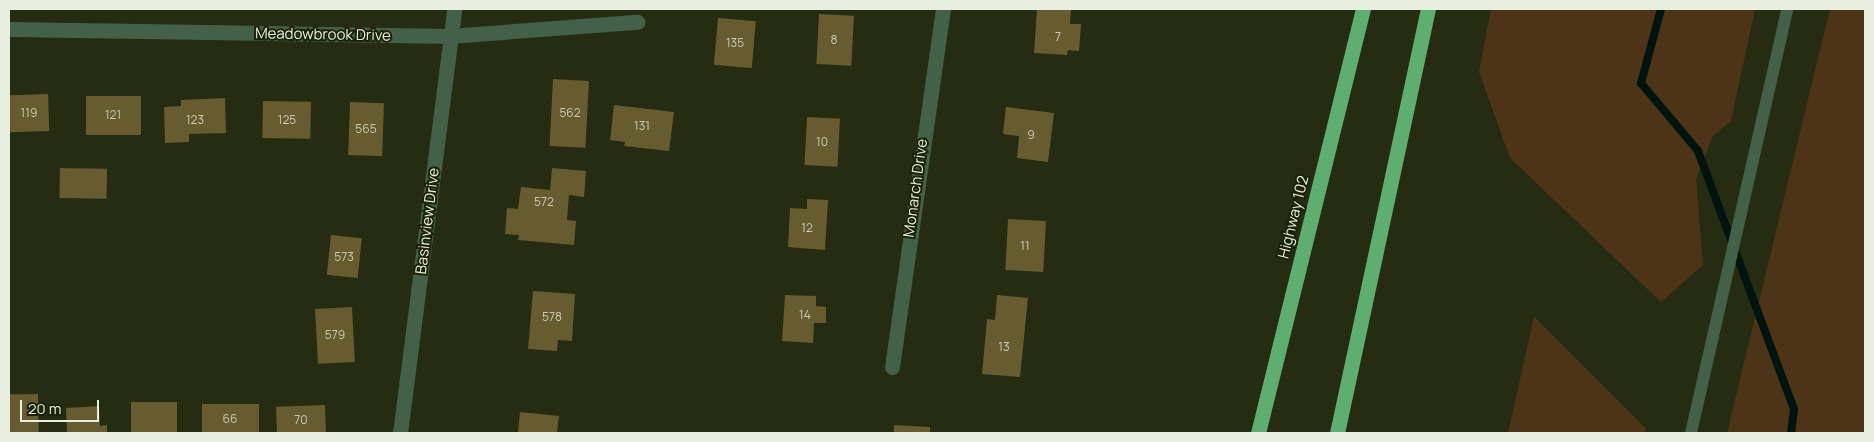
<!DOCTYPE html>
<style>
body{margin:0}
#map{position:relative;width:1874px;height:442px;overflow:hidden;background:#252c11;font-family:Manrope,sans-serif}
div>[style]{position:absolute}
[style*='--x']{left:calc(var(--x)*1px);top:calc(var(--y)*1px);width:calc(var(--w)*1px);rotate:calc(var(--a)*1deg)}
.green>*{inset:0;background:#4e3416}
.stream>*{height:8px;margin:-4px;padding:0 4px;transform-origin:4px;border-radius:4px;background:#00140f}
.building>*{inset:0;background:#675b30;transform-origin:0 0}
.service>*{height:12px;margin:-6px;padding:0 6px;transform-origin:6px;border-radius:6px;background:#426148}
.minor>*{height:15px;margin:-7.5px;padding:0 7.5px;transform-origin:7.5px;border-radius:7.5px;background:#426148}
.motorway>*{height:15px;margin:-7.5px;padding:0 7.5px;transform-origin:7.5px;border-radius:7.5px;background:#5eaf6f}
span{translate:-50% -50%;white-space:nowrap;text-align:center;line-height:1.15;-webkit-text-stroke:4px #1b2207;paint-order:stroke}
.number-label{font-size:12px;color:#c8cab2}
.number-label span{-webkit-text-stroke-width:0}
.street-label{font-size:15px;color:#e9efde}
.frame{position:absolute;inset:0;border:10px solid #e9efde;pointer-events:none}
.scale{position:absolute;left:20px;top:400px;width:79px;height:22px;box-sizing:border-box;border:2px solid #e9efde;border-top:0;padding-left:6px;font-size:15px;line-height:18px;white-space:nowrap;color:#e9efde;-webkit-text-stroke:4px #1b2207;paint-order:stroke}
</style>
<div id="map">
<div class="green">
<i style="clip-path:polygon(1491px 9px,1755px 9px,1731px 121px,1713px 136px,1696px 179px,1703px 265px,1661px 302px,1510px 158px,1479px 72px)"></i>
<i style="clip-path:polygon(1830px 9px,1865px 9px,1865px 433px,1727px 433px)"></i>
<i style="clip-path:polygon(1534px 317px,1645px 428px,1645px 433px,1508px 433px)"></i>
</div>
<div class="stream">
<i style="--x:1661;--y:9;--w:77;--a:105.1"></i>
<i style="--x:1641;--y:83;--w:89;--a:50"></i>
<i style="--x:1698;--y:151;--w:275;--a:69.6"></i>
<i style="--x:1794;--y:409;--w:24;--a:97"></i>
</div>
<div class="building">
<i style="clip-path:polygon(1037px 9px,1071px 9px,1070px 24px,1081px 24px,1079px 51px,1068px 50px,1067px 55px,1034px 53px)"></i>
<i style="left:819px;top:14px;width:35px;height:50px;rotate:3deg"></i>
<i style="left:718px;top:18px;width:38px;height:47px;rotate:5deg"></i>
<i style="left:553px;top:79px;width:36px;height:67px;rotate:3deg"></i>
<i style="left:48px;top:94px;width:37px;height:39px;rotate:88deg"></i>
<i style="left:86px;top:96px;width:55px;height:39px"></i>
<i style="clip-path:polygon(225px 98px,226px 133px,189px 134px,189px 142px,165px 143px,164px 107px,181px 106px,181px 100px)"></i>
<i style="left:263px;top:101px;width:48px;height:37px;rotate:1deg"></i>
<i style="left:350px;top:102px;width:34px;height:53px;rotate:2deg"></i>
<i style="clip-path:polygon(614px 105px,674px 112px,669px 151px,624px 146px,625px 142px,610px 140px)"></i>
<i style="clip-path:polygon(1006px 107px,1054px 113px,1048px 162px,1017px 158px,1019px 136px,1003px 134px)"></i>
<i style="left:807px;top:117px;width:33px;height:48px;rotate:3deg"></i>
<i style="left:60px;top:168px;width:47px;height:30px;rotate:1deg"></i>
<i style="clip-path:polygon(552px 168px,586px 171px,584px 197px,569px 195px,567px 220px,576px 221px,574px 245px,518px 240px,519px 235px,505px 234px,507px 208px,518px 209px,521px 187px,550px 190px)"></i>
<i style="clip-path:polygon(807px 199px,828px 200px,825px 250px,788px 247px,790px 208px,807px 209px)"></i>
<i style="left:1008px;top:219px;width:38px;height:51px;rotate:3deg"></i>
<i style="left:331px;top:235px;width:31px;height:40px;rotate:6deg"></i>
<i style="clip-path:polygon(533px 291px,575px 294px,572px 341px,558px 340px,557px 351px,528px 349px)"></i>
<i style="clip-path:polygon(785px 295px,816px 296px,816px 306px,826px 307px,826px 323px,814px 323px,813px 343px,782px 341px)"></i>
<i style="clip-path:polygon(997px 295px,1028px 298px,1020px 377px,982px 374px,987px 319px,995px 320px)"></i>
<i style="left:352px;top:307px;width:55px;height:37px;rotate:87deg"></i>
<i style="left:38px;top:394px;width:39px;height:29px;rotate:89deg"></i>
<i style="left:177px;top:402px;width:31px;height:46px;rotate:90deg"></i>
<i style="left:202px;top:404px;width:57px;height:29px"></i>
<i style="left:325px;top:405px;width:28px;height:49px;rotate:88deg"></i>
<i style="clip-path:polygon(99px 406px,100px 426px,107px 425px,107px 433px,67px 433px,66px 408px)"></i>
<i style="clip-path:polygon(520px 412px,559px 416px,557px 433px,518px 433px)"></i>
<i style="clip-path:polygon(894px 425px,930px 427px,930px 433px,894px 433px)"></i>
</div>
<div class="service">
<i style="--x:1691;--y:433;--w:435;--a:-77.2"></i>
</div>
<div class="minor">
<i style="--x:9;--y:29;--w:440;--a:0.9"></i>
<i style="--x:449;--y:36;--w:189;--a:-4.3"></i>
<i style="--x:892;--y:367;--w:362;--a:-81.9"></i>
<i style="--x:400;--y:433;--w:427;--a:-82.7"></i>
</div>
<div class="motorway">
<i style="--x:1258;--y:433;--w:437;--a:-76.1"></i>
<i style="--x:1337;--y:433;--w:434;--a:-77.9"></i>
</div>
<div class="number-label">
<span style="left:1058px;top:37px">7</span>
<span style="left:834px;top:40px">8</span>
<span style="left:735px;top:43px">135</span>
<span style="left:29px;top:113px">119</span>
<span style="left:570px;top:113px">562</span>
<span style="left:113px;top:115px">121</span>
<span style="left:195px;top:120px">123</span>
<span style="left:287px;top:120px">125</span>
<span style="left:642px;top:126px">131</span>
<span style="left:366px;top:129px">565</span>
<span style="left:1031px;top:135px">9</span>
<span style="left:822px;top:142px">10</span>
<span style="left:544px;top:202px">572</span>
<span style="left:807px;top:228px">12</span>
<span style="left:1025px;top:246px">11</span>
<span style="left:344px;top:257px">573</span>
<span style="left:805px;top:315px">14</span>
<span style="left:552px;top:317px">578</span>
<span style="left:335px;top:335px">579</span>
<span style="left:1004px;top:347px">13</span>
<span style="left:230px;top:419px">66</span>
<span style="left:301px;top:420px">70</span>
</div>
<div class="street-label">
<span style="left:323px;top:34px;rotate:1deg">Meadowbrook Drive</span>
<span style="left:915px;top:188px;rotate:-82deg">Monarch Drive</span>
<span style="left:1293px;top:217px;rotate:-76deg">Highway 102</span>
<span style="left:427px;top:221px;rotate:-83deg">Basinview Drive</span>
</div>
<div class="frame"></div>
<div class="scale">20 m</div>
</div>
